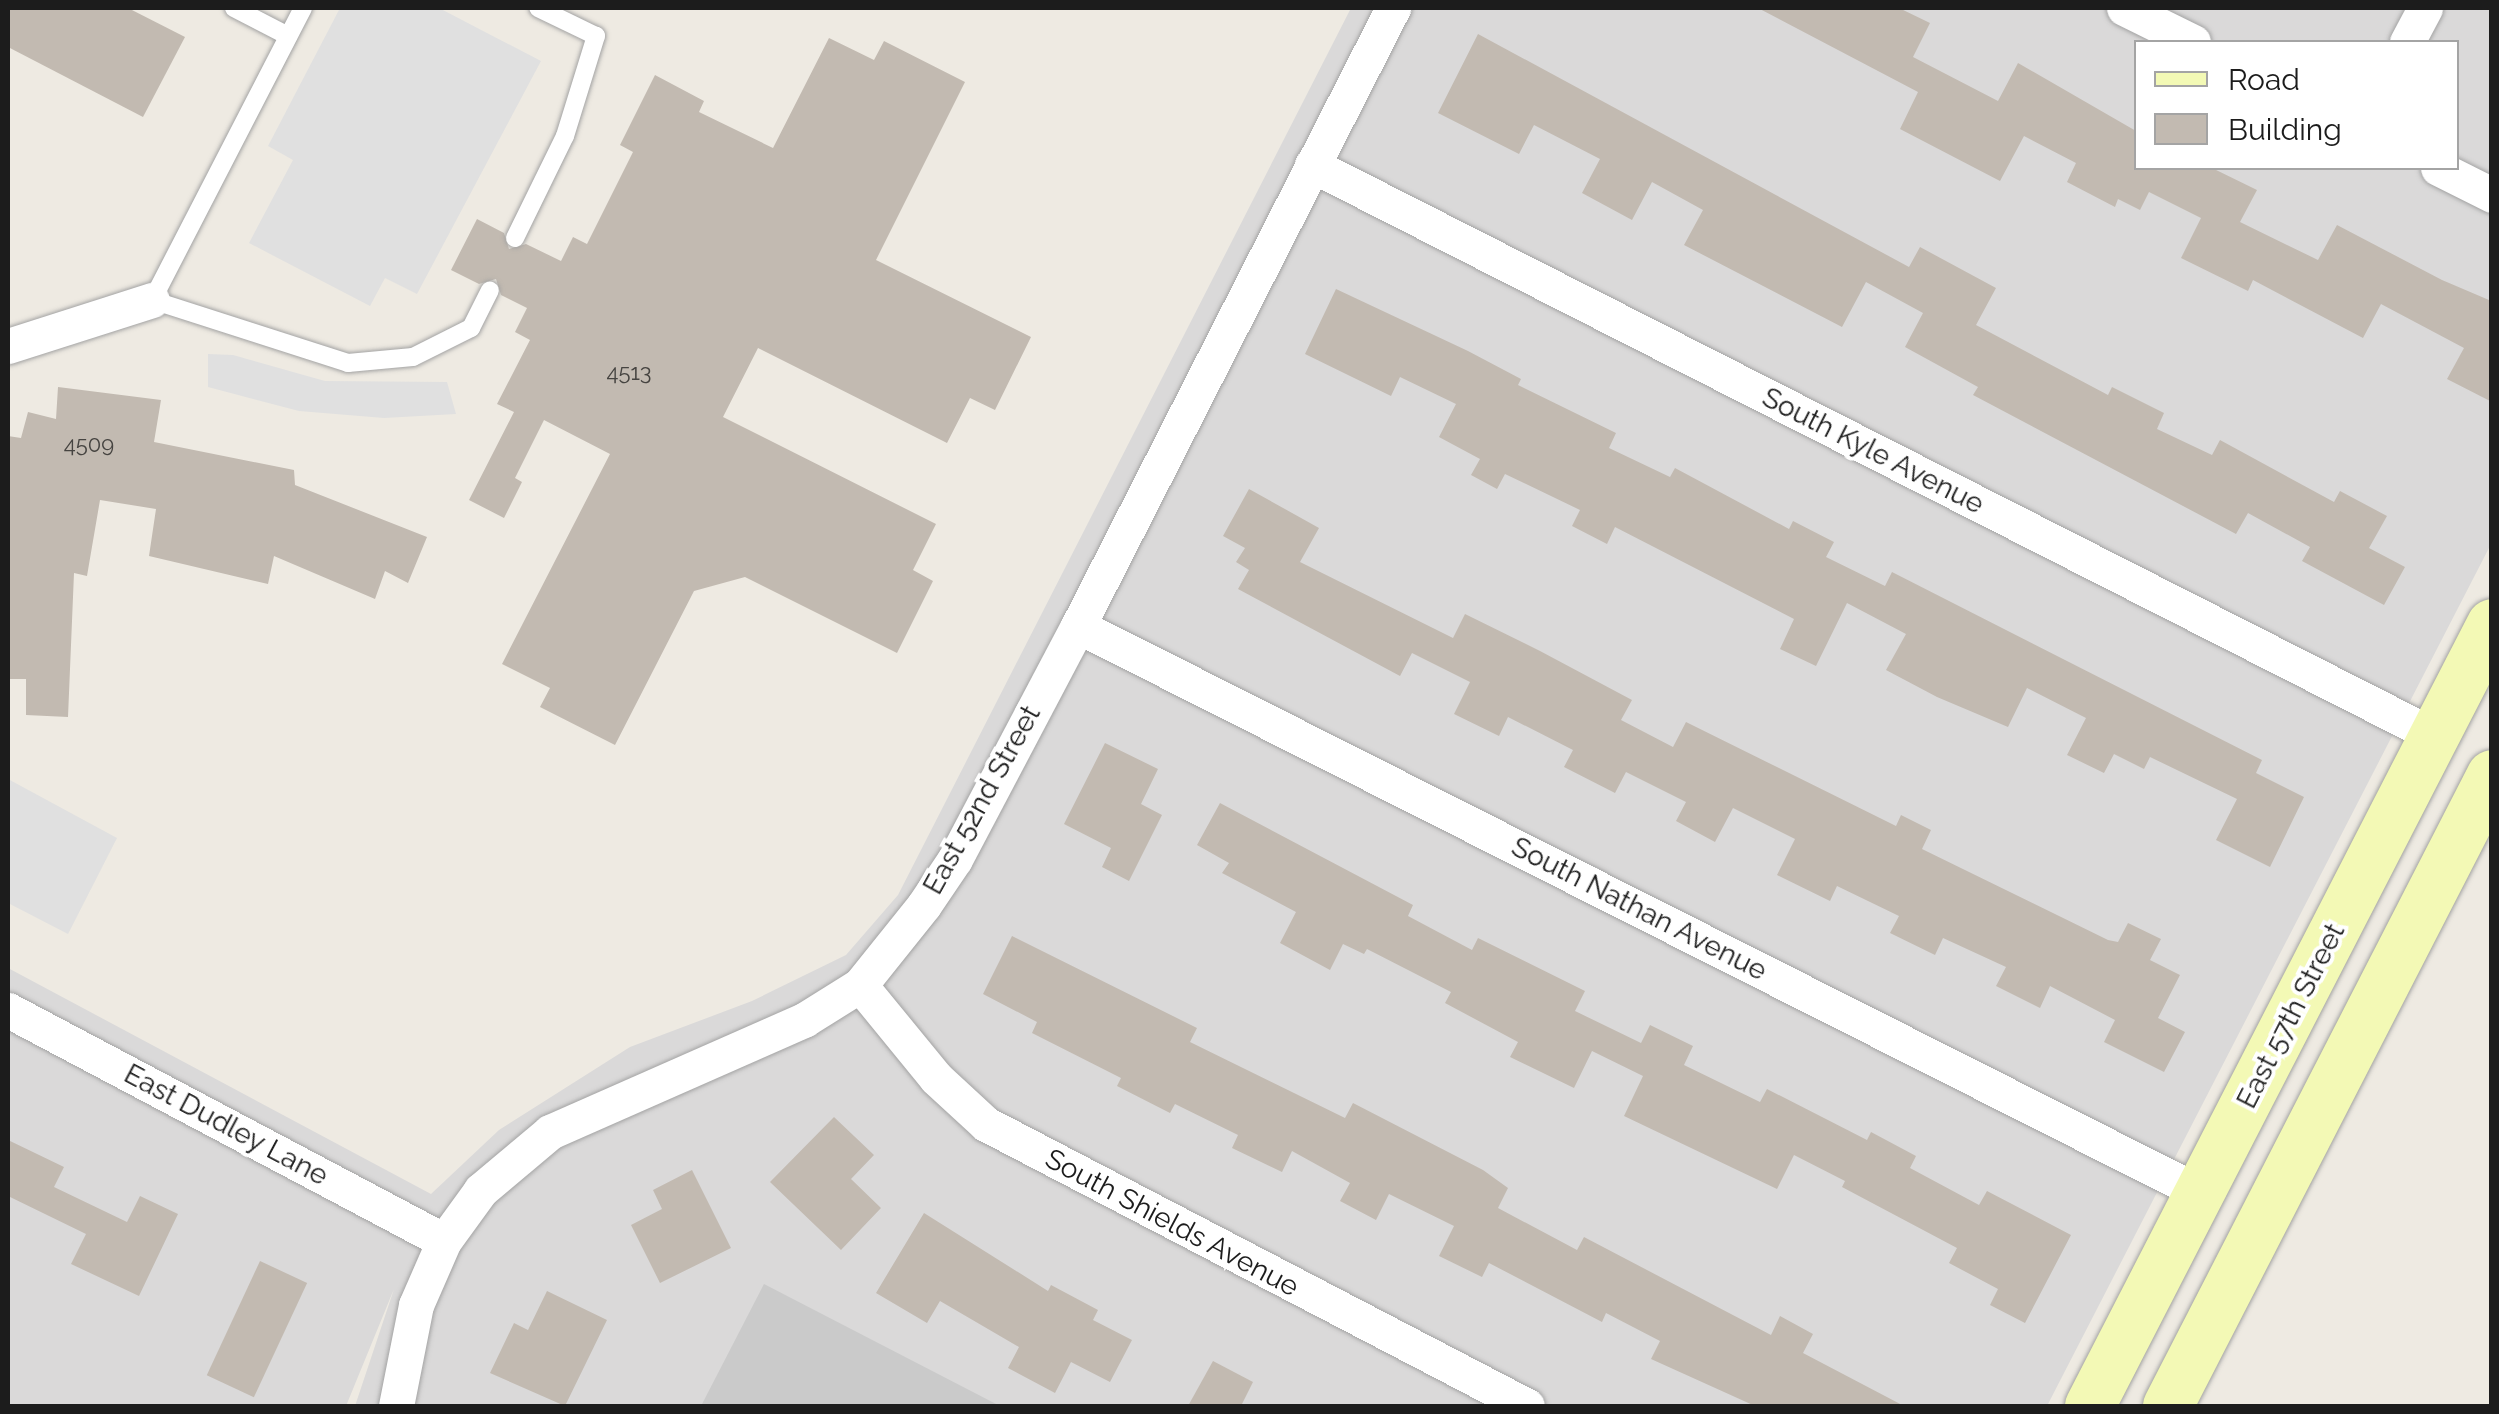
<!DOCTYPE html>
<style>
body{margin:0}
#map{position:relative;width:2499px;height:1414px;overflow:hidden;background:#eeeae2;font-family:Raleway,sans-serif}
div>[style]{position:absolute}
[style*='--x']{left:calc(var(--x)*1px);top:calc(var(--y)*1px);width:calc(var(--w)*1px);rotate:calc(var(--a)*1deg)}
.residential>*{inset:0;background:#dad9d9}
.religious>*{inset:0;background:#cacaca}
.parking>*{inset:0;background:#e0e0e0}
.building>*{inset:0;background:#c2bab1;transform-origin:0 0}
.roads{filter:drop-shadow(0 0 2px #a3a3a3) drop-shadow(0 0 2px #a3a3a3)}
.lane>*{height:18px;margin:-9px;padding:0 9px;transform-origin:9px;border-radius:9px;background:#fff}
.street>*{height:35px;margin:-17.5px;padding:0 17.5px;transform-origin:17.5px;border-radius:17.5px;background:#fff}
.secondary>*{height:50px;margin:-25px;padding:0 25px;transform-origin:25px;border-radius:25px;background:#f3f9b5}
span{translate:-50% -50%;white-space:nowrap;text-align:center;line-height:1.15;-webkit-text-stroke:8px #fff;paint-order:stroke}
.number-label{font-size:22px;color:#464441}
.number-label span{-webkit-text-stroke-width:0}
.street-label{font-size:28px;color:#1c1c1c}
.frame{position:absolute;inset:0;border:10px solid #1c1c1c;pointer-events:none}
.legend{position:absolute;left:2134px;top:40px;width:325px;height:130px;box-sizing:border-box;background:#fff;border:2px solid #a4a4a4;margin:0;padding:12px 18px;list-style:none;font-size:30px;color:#1c1c1c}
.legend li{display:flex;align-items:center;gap:20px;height:50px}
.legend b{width:50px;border:2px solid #a4a4a4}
</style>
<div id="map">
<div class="residential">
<i style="clip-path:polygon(evenodd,1351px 8px,2491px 8px,2491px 544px,2047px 1406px,355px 1406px,394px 1289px,346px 1406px,8px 1406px,8px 968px,431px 1194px,499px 1130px,630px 1047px,752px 1001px,846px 955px,898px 895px,1351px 8px,2136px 42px,2456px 42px,2456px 168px,2136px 168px,2136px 42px)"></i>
</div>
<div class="religious">
<i style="clip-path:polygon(764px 1284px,1000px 1406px,701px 1406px)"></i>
</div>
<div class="parking">
<i style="clip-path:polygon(340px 8px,439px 8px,541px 61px,417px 294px,385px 278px,370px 306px,249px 243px,293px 160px,268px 146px)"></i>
<i style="clip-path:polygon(208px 354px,233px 355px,325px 381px,447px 382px,456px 414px,384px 418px,299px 411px,208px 387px)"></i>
<i style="clip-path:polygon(8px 779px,117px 838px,68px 934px,8px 903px)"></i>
</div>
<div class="building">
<i style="clip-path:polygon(8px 8px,128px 8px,185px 37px,143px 117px,8px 47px)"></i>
<i style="clip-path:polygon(1758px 8px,1899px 8px,1930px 23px,1913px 57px,1998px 101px,2018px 63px,2136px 131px,2136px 168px,2212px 168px,2257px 190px,2240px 222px,2318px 260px,2337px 225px,2442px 280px,2489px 300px,2492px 295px,2492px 402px,2447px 379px,2464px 348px,2381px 304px,2363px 338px,2253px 280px,2248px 291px,2181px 258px,2201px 218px,2149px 192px,2140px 210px,2118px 199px,2115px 207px,2067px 182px,2076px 163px,2024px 136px,2000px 181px,1900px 129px,1918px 92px)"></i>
<i style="clip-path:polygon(1478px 34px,1909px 267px,1920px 247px,1996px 288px,1976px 325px,2108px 395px,2112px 387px,2164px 413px,2157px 429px,2212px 455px,2220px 440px,2334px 502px,2340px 491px,2387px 516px,2369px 548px,2405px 567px,2384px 605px,2302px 561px,2310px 547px,2248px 513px,2236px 534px,1973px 395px,1978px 387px,1905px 347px,1923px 313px,1866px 282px,1842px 327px,1684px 245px,1703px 210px,1652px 182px,1632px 220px,1582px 193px,1600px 159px,1534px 125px,1519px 154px,1438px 113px)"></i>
<i style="clip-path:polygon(829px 38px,874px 60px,884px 41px,965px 82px,876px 260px,1031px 337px,995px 410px,970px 398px,947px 443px,758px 348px,723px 417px,936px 524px,913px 570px,933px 581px,897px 653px,745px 577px,694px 591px,615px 745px,540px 707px,550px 688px,502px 664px,610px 454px,544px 420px,515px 478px,522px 482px,504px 518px,469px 500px,514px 412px,497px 404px,530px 340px,515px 332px,527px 308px,501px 295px,496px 279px,479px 284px,451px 270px,477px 219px,504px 233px,509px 249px,526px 244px,561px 261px,573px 237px,587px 244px,633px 152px,620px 145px,655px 75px,704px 101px,699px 112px,773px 148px)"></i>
<i style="clip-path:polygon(1336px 289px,1468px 351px,1521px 379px,1518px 385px,1616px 433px,1609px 448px,1670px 477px,1675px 468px,1789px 529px,1793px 521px,1834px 542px,1826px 557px,1885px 586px,1892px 572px,2262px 760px,2256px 773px,2304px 797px,2270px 867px,2216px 840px,2237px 799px,2150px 757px,2144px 769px,2114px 754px,2104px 773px,2067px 755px,2086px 718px,2027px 688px,2008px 727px,1937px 697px,1886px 670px,1906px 634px,1847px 603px,1816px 666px,1780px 649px,1794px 619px,1615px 527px,1607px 544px,1572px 526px,1580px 510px,1505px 474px,1497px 489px,1471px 475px,1480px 459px,1439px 437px,1456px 404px,1400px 377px,1391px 396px,1305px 354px)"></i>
<i style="clip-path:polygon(58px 387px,161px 400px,154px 442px,294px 470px,295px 485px,427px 537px,408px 583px,385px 571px,375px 599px,274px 556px,268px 584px,149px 556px,156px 509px,100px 500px,87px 576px,74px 573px,68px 717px,26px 715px,26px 679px,8px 679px,8px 436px,21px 438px,28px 412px,56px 419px)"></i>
<i style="clip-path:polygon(1249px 489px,1319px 528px,1300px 562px,1453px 638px,1465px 614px,1540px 651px,1632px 700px,1621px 720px,1673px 747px,1686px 722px,1896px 826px,1901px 815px,1931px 830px,1922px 849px,2108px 940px,2118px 942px,2128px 923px,2161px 939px,2150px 960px,2180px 975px,2158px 1018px,2185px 1032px,2164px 1072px,2104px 1042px,2115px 1020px,2050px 986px,2040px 1008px,1996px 986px,2006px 967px,1943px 938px,1935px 955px,1890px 933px,1899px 916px,1837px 886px,1830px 901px,1777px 875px,1795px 839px,1733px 808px,1715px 842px,1676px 821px,1686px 802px,1626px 772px,1615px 793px,1564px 767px,1573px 750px,1508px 717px,1499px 736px,1454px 714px,1470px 682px,1412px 653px,1400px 676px,1238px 589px,1249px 570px,1236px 562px,1245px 548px,1223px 536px)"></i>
<i style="clip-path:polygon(1105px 743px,1158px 769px,1141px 804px,1162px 815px,1129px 881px,1102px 867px,1111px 848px,1064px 824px)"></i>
<i style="clip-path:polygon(1220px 803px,1413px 905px,1408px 916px,1472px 950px,1478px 938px,1585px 991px,1575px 1011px,1641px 1043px,1650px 1025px,1693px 1046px,1684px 1065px,1760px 1102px,1767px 1089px,1867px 1140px,1871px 1132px,1916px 1156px,1910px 1168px,1979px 1205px,1987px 1191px,2071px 1235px,2025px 1323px,1990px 1305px,1998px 1289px,1949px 1263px,1957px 1248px,1842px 1187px,1845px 1181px,1794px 1155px,1777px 1189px,1624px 1116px,1643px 1076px,1592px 1051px,1574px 1088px,1510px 1057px,1518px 1042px,1445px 1003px,1451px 992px,1367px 949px,1364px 954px,1343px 944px,1330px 970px,1280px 943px,1296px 912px,1222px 873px,1229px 863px,1197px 845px)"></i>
<i style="clip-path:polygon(1012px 936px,1197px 1028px,1190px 1042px,1345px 1118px,1353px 1103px,1483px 1170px,1508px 1188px,1498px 1208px,1577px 1250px,1584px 1237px,1771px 1335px,1780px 1316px,1813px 1334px,1803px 1353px,1904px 1406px,1755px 1406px,1651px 1359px,1660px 1341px,1606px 1313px,1602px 1322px,1489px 1263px,1482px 1277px,1439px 1256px,1454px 1226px,1389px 1194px,1376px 1220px,1340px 1201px,1350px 1183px,1292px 1151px,1282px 1172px,1232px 1148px,1238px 1135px,1175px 1104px,1170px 1113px,1117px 1086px,1121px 1078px,1032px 1033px,1037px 1022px,983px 994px)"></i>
<i style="clip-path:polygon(834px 1117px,874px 1155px,851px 1179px,881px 1208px,841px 1250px,770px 1182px)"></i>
<i style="clip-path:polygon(8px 1140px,64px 1167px,54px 1187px,127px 1222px,140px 1196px,178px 1214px,139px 1296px,71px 1264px,86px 1234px,8px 1196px)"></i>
<i style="clip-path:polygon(692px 1170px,731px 1248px,660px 1283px,631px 1225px,662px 1209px,653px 1190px)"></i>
<i style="clip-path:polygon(924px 1213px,1048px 1291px,1051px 1285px,1098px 1310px,1093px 1320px,1132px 1340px,1110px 1382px,1071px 1362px,1055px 1393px,1008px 1368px,1019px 1347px,940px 1301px,927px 1323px,876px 1293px)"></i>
<i style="left:260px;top:1261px;width:52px;height:126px;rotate:25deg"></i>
<i style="clip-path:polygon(547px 1291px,607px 1320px,565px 1406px,490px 1373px,514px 1323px,528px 1330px)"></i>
<i style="clip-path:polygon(1213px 1361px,1253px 1382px,1241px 1406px,1188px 1406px)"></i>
</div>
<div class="roads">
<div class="lane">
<i style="--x:234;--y:8;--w:61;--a:27.4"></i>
<i style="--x:303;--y:8;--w:329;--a:117.3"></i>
<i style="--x:152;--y:300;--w:206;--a:17.8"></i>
<i style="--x:348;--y:363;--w:65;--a:-5.3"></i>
<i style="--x:413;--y:357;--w:65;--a:-26.6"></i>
<i style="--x:471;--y:328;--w:42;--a:-63.4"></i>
<i style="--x:515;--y:238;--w:114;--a:-63.9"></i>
<i style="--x:565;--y:136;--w:105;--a:-72.8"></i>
<i style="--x:596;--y:36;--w:64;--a:-154.2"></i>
</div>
<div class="street">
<i style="--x:2124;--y:8;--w:77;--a:26.2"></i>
<i style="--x:2407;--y:42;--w:38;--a:-62"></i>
<i style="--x:1312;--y:165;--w:1260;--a:26.95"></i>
<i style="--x:2438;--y:168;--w:60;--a:26.6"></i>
<i style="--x:8;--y:346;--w:151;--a:-17.7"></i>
<i style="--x:1078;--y:626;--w:1258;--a:26.79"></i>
<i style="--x:860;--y:985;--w:120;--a:50.7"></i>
<i style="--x:936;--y:1078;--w:68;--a:42.6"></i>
<i style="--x:986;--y:1124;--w:610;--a:27.53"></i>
<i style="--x:8;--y:1010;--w:493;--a:27.9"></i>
<i style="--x:396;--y:1406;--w:103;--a:-78.8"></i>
<i style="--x:416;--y:1305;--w:70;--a:-66.4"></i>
<i style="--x:444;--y:1241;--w:63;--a:-54"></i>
<i style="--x:481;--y:1190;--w:90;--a:-40"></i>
<i style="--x:550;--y:1132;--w:278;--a:-23.8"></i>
<i style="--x:804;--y:1020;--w:66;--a:-32"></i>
<i style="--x:860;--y:985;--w:102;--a:-51.3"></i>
<i style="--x:924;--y:905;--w:55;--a:-56"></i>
<i style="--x:955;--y:859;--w:263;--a:-62.2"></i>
<i style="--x:1078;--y:626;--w:694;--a:-62.99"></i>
</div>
<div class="secondary">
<i style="--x:2090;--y:1406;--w:879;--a:-62.79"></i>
<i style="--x:2168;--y:1406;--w:709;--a:-62.82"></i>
</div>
</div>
<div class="number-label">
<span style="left:629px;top:373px">4513</span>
<span style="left:89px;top:445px">4509</span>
</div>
<div class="street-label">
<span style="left:1873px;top:451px;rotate:27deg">South Kyle Avenue</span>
<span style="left:982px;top:800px;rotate:-61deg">East 52nd Street</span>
<span style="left:1639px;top:909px;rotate:27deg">South Nathan Avenue</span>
<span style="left:2291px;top:1016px;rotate:-63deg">East 57th Street</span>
<span style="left:226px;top:1125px;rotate:28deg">East Dudley Lane</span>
<span style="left:1172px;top:1223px;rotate:28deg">South Shields Avenue</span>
</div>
<div class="frame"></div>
<ul class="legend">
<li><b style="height:12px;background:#f3f9b5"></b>Road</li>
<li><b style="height:28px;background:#c2bab1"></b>Building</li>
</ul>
</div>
